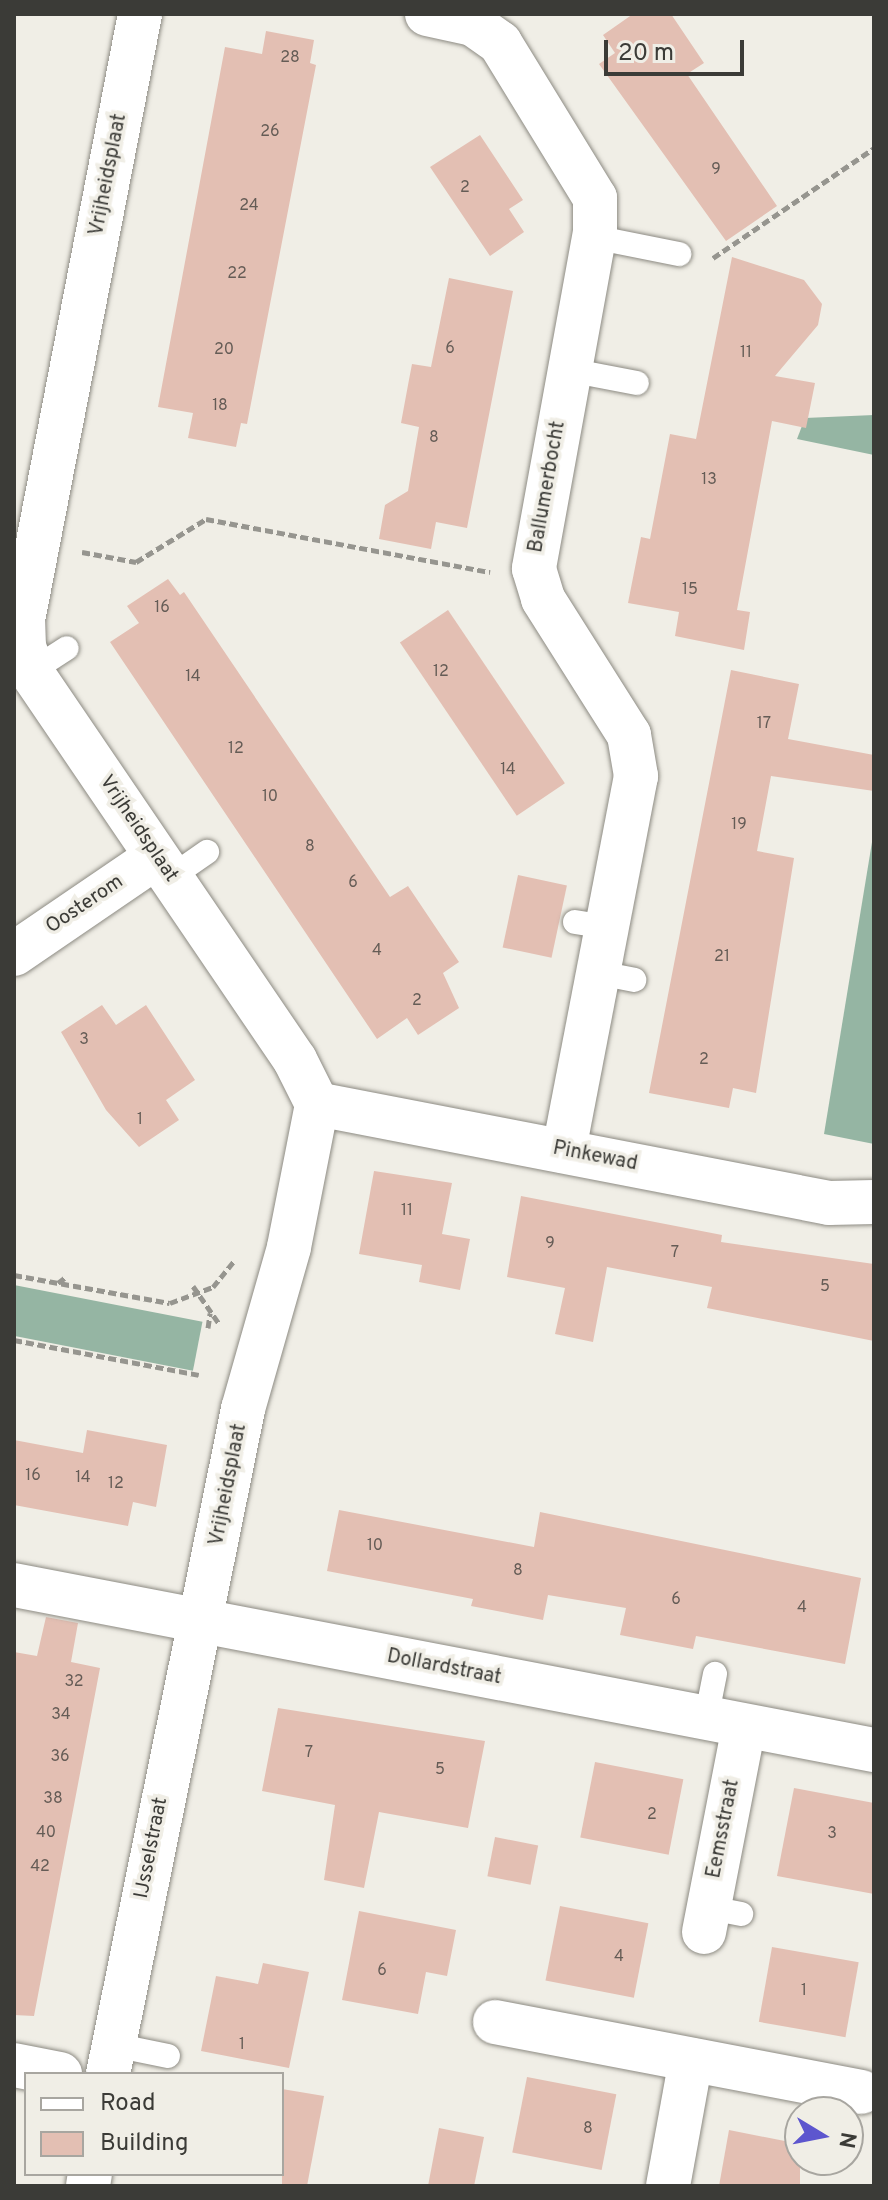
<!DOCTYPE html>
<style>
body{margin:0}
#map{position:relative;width:888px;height:2200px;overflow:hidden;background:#f0eee6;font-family:Overpass,sans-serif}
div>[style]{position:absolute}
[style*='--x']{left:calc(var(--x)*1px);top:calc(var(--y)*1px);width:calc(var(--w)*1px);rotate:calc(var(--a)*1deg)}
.forest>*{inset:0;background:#95b5a3;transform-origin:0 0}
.building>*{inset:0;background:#e3bfb3;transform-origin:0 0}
.path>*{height:5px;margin-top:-2.5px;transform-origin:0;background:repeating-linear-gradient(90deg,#96958f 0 8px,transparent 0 12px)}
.roads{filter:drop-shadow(0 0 2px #8d8b83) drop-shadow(0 0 2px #8d8b83)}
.service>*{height:24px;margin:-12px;padding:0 12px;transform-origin:12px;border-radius:12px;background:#fff}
.minor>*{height:44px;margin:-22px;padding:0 22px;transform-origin:22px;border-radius:22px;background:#fff}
span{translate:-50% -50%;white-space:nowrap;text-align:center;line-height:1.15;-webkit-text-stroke:7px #f0eee6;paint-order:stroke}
.number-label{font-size:16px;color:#655c56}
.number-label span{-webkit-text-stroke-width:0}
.street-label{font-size:20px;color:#3b3b37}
.frame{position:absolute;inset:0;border:16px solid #3b3b37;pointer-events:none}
.legend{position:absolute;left:24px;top:2072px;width:260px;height:104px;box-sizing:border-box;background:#f0eee6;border:2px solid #a8a6a0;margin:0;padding:10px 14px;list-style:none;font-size:24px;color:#3b3b37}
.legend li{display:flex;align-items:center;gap:16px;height:40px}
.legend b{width:40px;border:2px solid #a8a6a0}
.north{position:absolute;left:784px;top:2096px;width:80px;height:80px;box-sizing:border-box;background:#f0eee6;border:2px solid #a8a6a0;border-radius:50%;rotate:100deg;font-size:22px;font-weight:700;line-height:32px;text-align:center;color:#3b3b37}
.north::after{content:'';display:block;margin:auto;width:28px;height:36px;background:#5d56ce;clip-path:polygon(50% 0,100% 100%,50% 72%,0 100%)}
.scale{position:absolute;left:604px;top:40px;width:140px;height:36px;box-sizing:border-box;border:4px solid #3b3b37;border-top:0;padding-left:10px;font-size:24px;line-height:28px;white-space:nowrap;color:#3b3b37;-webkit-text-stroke:6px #f0eee6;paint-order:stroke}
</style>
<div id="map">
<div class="forest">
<i style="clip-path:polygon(874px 415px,874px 455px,797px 439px,805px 418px)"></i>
<i style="clip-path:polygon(874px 830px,874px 1144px,824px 1134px)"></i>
<i style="left:14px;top:1285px;width:192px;height:50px;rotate:11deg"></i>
</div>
<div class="building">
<i style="clip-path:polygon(633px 14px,671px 14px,704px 63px,687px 74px,777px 206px,726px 241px,599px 64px,615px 53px,603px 35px)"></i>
<i style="clip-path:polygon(266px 31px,314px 40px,310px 63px,316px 65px,247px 424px,241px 423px,236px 447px,188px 438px,193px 413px,158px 407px,225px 47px,262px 54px)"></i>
<i style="clip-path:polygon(480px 135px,523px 200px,509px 209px,524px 232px,490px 256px,430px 167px)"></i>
<i style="clip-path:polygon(732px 257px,804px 280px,822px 304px,818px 325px,775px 376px,815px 383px,806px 428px,772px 421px,737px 610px,750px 612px,744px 650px,675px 636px,679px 612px,628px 603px,641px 537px,650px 539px,670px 434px,696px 439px)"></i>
<i style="clip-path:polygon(449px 278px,513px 291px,467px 528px,436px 522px,431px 549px,379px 539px,385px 505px,408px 491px,419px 427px,401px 423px,408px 385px,412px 364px,431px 367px)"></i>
<i style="clip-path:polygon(168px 579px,180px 595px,184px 592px,390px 897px,408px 886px,459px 962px,443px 973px,459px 1008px,418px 1035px,407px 1018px,377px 1039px,110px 642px,139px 623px,127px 606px)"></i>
<i style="left:448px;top:610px;width:209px;height:58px;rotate:56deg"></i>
<i style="clip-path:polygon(731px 670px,799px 684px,788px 739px,874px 755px,874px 791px,771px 776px,757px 851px,794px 858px,756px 1093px,733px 1088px,729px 1108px,649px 1093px)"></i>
<i style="left:518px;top:875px;width:50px;height:74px;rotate:12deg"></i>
<i style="clip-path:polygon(102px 1005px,116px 1025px,146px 1005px,195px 1080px,166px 1100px,179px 1120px,139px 1147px,106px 1110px,61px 1032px)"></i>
<i style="clip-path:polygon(374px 1171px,452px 1183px,442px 1234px,470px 1239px,460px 1290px,419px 1282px,422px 1265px,359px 1254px)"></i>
<i style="clip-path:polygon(521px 1196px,722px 1235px,721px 1242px,874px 1264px,874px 1341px,707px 1308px,712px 1287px,607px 1267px,593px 1342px,555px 1334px,565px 1288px,507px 1277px)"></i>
<i style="clip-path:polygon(87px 1430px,167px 1445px,156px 1507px,133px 1502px,128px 1526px,14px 1505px,14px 1440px,83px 1453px)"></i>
<i style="clip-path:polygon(339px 1510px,534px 1547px,540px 1512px,861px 1578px,845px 1664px,696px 1636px,693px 1649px,620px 1635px,626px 1608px,548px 1595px,543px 1620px,471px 1606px,473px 1599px,327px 1571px)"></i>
<i style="clip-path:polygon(46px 1617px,78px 1623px,71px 1662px,100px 1668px,34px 2016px,14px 2015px,14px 1652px,37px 1656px)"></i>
<i style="clip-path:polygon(278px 1708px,485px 1741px,468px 1828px,379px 1812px,364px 1888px,324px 1880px,335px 1805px,262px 1791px)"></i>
<i style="left:595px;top:1762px;width:90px;height:77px;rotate:11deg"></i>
<i style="clip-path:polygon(794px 1788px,874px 1803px,874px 1894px,777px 1876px)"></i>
<i style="left:495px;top:1837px;width:44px;height:40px;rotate:11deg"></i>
<i style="left:560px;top:1906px;width:90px;height:76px;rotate:11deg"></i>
<i style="clip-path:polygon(359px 1911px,456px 1930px,447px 1976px,426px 1972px,418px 2014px,342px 2000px)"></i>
<i style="left:772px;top:1947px;width:88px;height:76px;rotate:10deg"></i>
<i style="clip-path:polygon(263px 1963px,309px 1972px,289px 2068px,201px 2051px,216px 1976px,258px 1984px)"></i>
<i style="left:527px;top:2077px;width:91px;height:77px;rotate:11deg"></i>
<i style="clip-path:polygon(282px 2089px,324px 2096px,307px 2186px,282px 2186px)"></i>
<i style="clip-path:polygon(439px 2128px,484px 2137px,474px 2186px,428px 2186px)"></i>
<i style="clip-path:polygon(729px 2130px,800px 2144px,800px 2186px,719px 2186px)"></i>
</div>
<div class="path">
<i style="--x:713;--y:258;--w:195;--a:-34.3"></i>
<i style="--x:82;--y:552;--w:55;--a:10.5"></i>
<i style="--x:136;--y:562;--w:82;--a:-31.6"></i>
<i style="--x:206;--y:519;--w:289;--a:10.6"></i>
<i style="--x:14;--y:1275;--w:158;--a:10.2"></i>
<i style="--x:170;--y:1303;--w:46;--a:-20.4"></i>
<i style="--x:213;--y:1287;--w:35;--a:-51"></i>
<i style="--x:58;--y:1283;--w:11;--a:-38"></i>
<i style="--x:193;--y:1286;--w:47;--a:55.3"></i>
<i style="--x:208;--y:1328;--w:15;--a:-82"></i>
<i style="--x:14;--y:1340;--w:188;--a:10.7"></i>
</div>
<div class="roads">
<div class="service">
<i style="--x:594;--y:237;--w:87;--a:11.3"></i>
<i style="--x:569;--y:370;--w:69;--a:10.8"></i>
<i style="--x:33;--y:670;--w:40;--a:-32.9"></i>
<i style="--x:171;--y:877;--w:44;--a:-34.8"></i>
<i style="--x:575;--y:922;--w:32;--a:9"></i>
<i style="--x:599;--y:973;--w:36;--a:11"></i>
<i style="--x:706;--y:1719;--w:46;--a:-78.7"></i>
<i style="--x:700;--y:1906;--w:42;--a:11"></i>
<i style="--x:114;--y:2045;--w:55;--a:11.5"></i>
</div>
<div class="minor">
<i style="--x:427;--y:14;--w:47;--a:12.3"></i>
<i style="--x:473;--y:24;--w:33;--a:35"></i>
<i style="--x:500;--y:43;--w:182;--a:58.5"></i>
<i style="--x:595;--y:198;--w:34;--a:90"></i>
<i style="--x:595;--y:232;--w:342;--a:100.3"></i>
<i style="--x:534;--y:569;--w:31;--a:73"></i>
<i style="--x:543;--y:599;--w:161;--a:57.7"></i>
<i style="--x:629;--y:735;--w:42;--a:80.3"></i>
<i style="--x:636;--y:776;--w:382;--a:100.9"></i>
<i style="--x:14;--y:954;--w:172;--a:-34.3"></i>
<i style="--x:317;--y:1104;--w:521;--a:10.94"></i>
<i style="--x:829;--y:1203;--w:45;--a:-1.3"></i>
<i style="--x:14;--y:1585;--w:876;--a:10.86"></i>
<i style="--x:704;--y:1932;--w:210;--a:-79"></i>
<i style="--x:495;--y:2022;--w:373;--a:10.8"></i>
<i style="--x:14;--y:2065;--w:47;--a:11.1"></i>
<i style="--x:108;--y:2074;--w:679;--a:-78.52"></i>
<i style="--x:243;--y:1409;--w:168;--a:-74.1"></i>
<i style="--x:289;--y:1247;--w:146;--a:-78.9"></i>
<i style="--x:317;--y:1104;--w:49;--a:-116.6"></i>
<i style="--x:295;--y:1060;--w:463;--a:-124.2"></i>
<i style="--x:35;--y:677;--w:32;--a:-110"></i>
<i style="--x:24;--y:647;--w:27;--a:-92"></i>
<i style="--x:23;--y:620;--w:617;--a:-79.07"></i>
<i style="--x:88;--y:2186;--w:12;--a:-81"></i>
<i style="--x:668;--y:2186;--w:128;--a:-79.7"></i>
</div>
</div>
<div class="number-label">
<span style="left:290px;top:58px">28</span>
<span style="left:270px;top:132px">26</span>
<span style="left:716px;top:170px">9</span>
<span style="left:465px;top:188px">2</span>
<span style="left:249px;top:206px">24</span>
<span style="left:237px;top:274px">22</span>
<span style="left:450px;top:349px">6</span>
<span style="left:224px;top:350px">20</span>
<span style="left:746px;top:353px">11</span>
<span style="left:220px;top:406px">18</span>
<span style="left:434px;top:438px">8</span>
<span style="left:709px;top:480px">13</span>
<span style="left:690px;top:590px">15</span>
<span style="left:162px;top:608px">16</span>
<span style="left:441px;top:672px">12</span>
<span style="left:193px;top:677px">14</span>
<span style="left:764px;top:724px">17</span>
<span style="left:236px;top:749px">12</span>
<span style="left:508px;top:770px">14</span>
<span style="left:270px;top:797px">10</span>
<span style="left:739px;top:825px">19</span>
<span style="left:310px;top:847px">8</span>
<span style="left:353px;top:883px">6</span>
<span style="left:377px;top:951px">4</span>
<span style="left:722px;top:957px">21</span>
<span style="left:417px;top:1001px">2</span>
<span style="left:84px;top:1040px">3</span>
<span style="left:704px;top:1060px">2</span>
<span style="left:140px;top:1120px">1</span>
<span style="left:407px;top:1211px">11</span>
<span style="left:550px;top:1244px">9</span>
<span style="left:675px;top:1253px">7</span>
<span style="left:825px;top:1287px">5</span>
<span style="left:33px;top:1476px">16</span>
<span style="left:83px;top:1478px">14</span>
<span style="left:116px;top:1484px">12</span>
<span style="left:375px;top:1546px">10</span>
<span style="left:518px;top:1571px">8</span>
<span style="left:676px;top:1600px">6</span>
<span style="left:802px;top:1608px">4</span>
<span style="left:74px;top:1682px">32</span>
<span style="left:61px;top:1715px">34</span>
<span style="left:309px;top:1753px">7</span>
<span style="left:60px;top:1757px">36</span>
<span style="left:440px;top:1770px">5</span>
<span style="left:53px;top:1799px">38</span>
<span style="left:652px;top:1815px">2</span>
<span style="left:46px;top:1833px">40</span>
<span style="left:832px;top:1834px">3</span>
<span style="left:40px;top:1867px">42</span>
<span style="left:619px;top:1957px">4</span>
<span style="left:382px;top:1971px">6</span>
<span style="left:804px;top:1991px">1</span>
<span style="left:242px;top:2045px">1</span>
<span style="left:588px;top:2129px">8</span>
</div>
<div class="street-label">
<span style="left:109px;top:175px;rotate:-79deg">Vrijheidsplaat</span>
<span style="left:548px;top:487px;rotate:-80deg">Ballumerbocht</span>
<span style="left:138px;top:829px;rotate:56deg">Vrijheidsplaat</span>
<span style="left:85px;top:905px;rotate:-34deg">Oosterom</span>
<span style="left:595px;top:1157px;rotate:11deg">Pinkewad</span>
<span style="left:229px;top:1485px;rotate:-79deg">Vrijheidsplaat</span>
<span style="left:444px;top:1668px;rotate:11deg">Dollardstraat</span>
<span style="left:724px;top:1829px;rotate:-79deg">Eemsstraat</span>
<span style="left:152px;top:1848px;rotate:-79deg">IJsselstraat</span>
</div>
<div class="frame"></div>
<ul class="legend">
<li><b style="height:10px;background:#fff"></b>Road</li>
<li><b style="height:22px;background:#e3bfb3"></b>Building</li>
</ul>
<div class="north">N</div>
<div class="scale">20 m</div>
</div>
